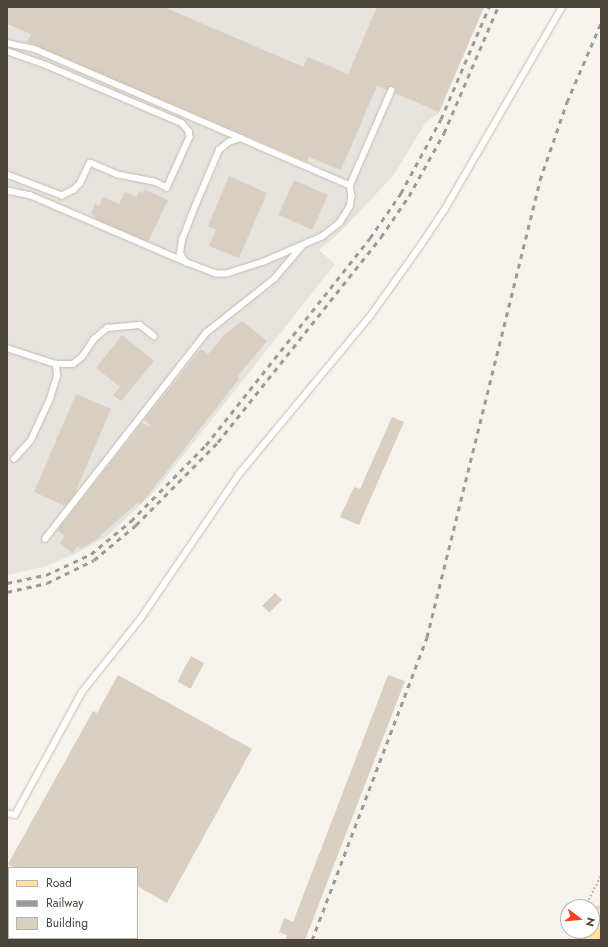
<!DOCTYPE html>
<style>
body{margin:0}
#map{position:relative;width:608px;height:947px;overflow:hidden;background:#f6f3ec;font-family:Jost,sans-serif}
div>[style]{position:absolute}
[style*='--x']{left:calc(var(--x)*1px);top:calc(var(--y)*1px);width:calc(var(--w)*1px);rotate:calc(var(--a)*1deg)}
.industrial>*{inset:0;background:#e6e2dd}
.building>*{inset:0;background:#d8cfc1;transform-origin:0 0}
.path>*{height:2px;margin-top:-1px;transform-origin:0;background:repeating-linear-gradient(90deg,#c4b79f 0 2px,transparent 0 4px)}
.roads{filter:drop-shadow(0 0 1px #c2bbae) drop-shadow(0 0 1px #c2bbae)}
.lane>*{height:5.5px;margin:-2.75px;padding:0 2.75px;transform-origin:2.75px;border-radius:2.75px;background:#fff}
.primary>*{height:18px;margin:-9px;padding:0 9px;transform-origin:9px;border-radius:9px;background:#ffe39c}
.rail>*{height:3px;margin-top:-1.5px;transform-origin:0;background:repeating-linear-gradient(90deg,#9a9a9a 0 5px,transparent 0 10px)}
span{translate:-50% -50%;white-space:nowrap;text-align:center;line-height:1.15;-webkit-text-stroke:3px #fff;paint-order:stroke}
.frame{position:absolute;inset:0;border:8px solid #4b4439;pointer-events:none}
.legend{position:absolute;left:8px;top:867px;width:130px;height:72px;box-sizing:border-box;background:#fff;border:1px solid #b7b4b0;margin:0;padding:5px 7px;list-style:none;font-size:12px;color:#4b4439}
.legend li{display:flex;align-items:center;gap:8px;height:20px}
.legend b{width:20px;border:1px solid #b7b4b0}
.north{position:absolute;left:560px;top:899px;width:40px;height:40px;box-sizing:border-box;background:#fff;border:1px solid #b7b4b0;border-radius:50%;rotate:106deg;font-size:11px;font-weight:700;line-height:16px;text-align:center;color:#4b4439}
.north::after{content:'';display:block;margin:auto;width:14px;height:18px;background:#fc3f1d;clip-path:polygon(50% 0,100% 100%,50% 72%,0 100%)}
</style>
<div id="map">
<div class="industrial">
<i style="clip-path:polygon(7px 7px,484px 7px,439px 113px,426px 122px,393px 176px,342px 230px,319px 250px,335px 264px,155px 491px,106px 537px,81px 551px,44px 567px,7px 575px)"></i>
</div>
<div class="building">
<i style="clip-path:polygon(7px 7px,164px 7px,303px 67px,308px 57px,348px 74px,377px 7px,484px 7px,439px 112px,395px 93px,392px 87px,387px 90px,377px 86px,341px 170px,309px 157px,307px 162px,27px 42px,31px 34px,7px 24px)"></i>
<i style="clip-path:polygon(229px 176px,267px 193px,239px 258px,209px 246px,216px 230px,208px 226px)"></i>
<i style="left:294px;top:180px;width:37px;height:38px;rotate:24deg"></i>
<i style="clip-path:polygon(144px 189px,168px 200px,148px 242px,94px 218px,95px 216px,91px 214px,95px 204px,99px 206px,103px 197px,119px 204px,125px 192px,136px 197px,139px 191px,143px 193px)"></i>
<i style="clip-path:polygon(242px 321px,267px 341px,237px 377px,239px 379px,141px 504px,138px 502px,97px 539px,81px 549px,78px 546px,72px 553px,60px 543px,65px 536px,57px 530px,142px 423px,152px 427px,144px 420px,201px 349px,208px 354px,226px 333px)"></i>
<i style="clip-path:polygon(122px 335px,154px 361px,121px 401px,113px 395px,120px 387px,96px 368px)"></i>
<i style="clip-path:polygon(76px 394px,111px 409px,74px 495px,65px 506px,34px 492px)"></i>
<i style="clip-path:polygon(392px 417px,404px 422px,359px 525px,340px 517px,354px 487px,360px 489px)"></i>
<i style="left:275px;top:593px;width:10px;height:18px;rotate:45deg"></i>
<i style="left:191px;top:656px;width:15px;height:29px;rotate:28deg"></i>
<i style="clip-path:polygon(118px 675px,252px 749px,167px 903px,137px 886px,137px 868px,15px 868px,8px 864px,93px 711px,97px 713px)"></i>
<i style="clip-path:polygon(388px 675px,405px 681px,305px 940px,286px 940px,287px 935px,279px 932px,284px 918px,293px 922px)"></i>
</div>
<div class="path">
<i style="--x:585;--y:907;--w:36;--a:-63"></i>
<i style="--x:569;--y:940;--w:10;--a:-61"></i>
</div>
<div class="roads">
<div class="lane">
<i style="--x:7;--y:43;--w:29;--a:12"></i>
<i style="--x:35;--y:49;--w:343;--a:23.4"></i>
<i style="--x:350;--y:185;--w:11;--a:80"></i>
<i style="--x:352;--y:196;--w:11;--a:100"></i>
<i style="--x:350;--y:207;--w:19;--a:122"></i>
<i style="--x:340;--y:223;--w:23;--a:142"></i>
<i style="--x:322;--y:237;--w:63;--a:156.7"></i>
<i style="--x:264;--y:262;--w:39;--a:162"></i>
<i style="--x:227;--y:274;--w:11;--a:180"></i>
<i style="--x:216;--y:274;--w:31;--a:-159"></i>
<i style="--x:187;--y:263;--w:170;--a:-156.8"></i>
<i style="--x:31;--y:196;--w:25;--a:-168"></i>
<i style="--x:7;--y:51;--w:41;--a:19.7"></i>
<i style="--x:46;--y:65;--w:148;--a:23.1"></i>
<i style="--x:182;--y:123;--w:11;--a:49"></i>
<i style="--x:189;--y:131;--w:6;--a:81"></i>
<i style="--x:190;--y:137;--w:56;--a:114.3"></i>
<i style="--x:167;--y:188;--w:14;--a:-155"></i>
<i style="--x:154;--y:182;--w:37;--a:-169"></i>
<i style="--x:118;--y:175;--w:30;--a:-157"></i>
<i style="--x:90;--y:163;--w:23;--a:115"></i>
<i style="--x:80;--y:184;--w:8;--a:135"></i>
<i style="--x:74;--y:190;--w:13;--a:153"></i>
<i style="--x:62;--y:196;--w:59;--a:-159.1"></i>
<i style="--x:350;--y:185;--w:103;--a:-66.4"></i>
<i style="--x:186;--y:263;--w:11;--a:-124"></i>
<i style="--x:180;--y:254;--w:14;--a:-82"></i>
<i style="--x:182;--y:240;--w:26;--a:-69"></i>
<i style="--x:191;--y:216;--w:72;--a:-67"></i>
<i style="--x:219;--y:150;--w:13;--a:-39"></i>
<i style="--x:229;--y:142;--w:13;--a:-18"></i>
<i style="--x:7;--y:348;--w:52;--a:18.1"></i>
<i style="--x:56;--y:364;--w:17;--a:0"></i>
<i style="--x:73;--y:364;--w:11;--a:-38"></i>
<i style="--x:82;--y:357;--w:22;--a:-56"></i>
<i style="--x:94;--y:339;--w:17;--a:-40"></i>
<i style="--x:107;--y:328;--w:33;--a:-5"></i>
<i style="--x:140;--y:325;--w:18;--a:38"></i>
<i style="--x:14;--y:459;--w:25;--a:-48"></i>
<i style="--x:31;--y:440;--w:45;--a:-65.1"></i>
<i style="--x:50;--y:399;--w:24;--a:-73"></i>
<i style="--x:57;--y:376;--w:12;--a:-95"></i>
<i style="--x:45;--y:539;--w:261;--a:-52"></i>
<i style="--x:206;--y:333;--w:87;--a:-38.5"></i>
<i style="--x:274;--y:279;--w:43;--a:-49.7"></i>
<i style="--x:7;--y:813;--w:8;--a:14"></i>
<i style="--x:15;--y:815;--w:140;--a:-61.4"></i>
<i style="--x:82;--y:692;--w:95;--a:-51.4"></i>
<i style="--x:141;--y:618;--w:176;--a:-55.7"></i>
<i style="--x:240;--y:473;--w:205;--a:-50.3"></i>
<i style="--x:371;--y:315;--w:86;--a:-54.5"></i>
<i style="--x:421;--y:245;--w:43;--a:-56.3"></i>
<i style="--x:445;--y:209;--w:233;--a:-59.9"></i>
</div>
<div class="primary">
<i style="--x:588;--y:940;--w:27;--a:-62"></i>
</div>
</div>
<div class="rail">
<i style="--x:7;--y:583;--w:40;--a:-12"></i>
<i style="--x:46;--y:575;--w:50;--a:-25"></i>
<i style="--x:91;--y:554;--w:52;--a:-39.5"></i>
<i style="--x:131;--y:521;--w:107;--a:-45.4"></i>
<i style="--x:206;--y:445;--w:264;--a:-51.6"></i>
<i style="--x:370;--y:238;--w:55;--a:-55.4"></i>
<i style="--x:401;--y:193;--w:84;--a:-61.6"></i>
<i style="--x:441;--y:119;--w:122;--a:-66.8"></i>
<i style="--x:7;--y:592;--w:41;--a:-12.7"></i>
<i style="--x:47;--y:583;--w:52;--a:-26.1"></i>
<i style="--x:94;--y:560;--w:55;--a:-39.8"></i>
<i style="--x:136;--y:525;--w:117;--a:-45.3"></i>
<i style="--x:218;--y:442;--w:262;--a:-51.5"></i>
<i style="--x:381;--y:237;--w:50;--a:-55.7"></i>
<i style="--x:409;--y:196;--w:72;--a:-60.9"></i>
<i style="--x:444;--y:133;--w:137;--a:-66.8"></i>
<i style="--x:312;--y:940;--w:324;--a:-69.2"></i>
<i style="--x:427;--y:637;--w:471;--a:-76.1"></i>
<i style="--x:540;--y:180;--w:83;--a:-70.9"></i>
<i style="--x:567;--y:102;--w:86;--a:-66.7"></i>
</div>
<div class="frame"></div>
<ul class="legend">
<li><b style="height:5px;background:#ffe39c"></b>Road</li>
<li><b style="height:5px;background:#9a9a9a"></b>Railway</li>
<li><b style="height:11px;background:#d8cfc1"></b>Building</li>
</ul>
<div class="north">N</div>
</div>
